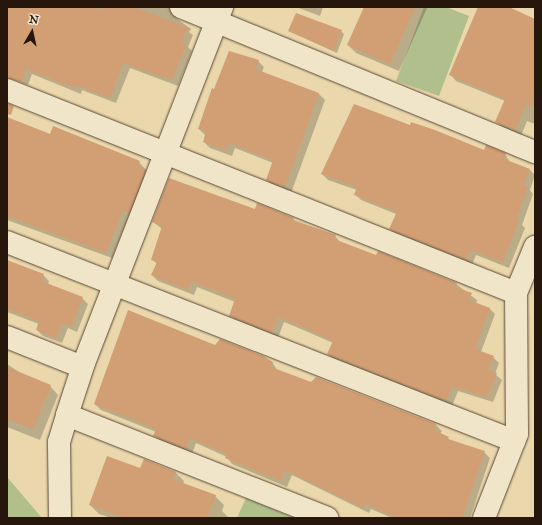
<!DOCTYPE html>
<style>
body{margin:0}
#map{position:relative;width:542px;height:525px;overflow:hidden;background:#ead7ac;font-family:"IM FELL Great Primer",serif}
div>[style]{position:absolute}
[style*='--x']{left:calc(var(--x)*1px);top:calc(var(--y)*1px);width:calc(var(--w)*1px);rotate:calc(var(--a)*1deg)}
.green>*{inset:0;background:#b1bf8d}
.shadow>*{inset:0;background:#0003}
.building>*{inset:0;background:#d29e73}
.roads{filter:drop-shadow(0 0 1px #574633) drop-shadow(0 0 1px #574633)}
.street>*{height:22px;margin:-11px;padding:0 11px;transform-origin:11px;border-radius:11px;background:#f1e5c9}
.secondary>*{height:22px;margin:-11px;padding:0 11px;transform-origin:11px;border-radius:11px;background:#f1e5c9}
span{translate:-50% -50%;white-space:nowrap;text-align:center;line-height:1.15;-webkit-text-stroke:3px #f1e5c9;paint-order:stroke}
.frame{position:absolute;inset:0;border:8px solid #26160b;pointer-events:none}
.north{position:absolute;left:12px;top:12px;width:40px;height:40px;-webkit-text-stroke:3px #f1e5c9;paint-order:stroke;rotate:9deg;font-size:11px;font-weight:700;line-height:16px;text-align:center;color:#26160b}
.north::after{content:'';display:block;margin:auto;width:14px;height:18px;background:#26160b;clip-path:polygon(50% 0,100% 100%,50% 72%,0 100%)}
</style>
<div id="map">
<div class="green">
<i style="clip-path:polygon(424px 7px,446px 7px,469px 16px,439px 96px,396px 81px)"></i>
<i style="clip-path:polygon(7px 477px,42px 518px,7px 518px)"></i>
<i style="clip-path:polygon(246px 498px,294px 518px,237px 518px)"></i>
</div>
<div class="shadow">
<i style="clip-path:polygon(7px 7px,177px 7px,175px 9px,176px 18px,191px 29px,189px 32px,193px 35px,188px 47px,192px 51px,178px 86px,130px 68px,116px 103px,82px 90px,81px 94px,32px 74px,28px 85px,7px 77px)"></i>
<i style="clip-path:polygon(296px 7px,323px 7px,320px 16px)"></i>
<i style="clip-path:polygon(365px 7px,429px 7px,427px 8px,399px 71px,356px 53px,348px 45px)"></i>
<i style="clip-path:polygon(480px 7px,506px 7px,535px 20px,535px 124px,527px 121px,521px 136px,503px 128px,497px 122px,505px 101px,456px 81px,450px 74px)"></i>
<i style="clip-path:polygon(289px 31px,341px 31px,344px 34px,337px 53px)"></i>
<i style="clip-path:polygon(258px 61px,264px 67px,262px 72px,319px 94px,325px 100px,291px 193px,273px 186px,267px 180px,273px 163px,235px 148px,232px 156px,210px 148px,204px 142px,205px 135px,199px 129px,215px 91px)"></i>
<i style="clip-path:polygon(7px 119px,51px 136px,139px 162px,151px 176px,135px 218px,129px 215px,112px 258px,7px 220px)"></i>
<i style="clip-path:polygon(485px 152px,505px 154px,510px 162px,530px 170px,535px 175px,530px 190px,533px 194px,522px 225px,525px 228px,509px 268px,476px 255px,472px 265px,396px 234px,390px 229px,396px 214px,361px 200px,355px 194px,357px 190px,328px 180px,322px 174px)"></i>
<i style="clip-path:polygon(256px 210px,293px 219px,298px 223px,335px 236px,341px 243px,456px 284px,477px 300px,476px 304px,489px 308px,495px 314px,481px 352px,493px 357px,499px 363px,495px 374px,502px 380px,493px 402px,458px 391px,452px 406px,334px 360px,328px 354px,333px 343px,308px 332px,284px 322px,278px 338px,236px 321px,230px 315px,235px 302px,197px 287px,194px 295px,158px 281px,152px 275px,157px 264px,152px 259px,162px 229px,153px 222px)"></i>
<i style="clip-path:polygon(7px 261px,43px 275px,49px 281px,48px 285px,82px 298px,88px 304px,77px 332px,68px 328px,62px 343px,43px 336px,37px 330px,39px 324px,7px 312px)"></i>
<i style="clip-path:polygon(216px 346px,272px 362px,278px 371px,311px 384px,317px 378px,436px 425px,442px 431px,440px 434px,452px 441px,484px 452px,490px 458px,470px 518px,392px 518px,371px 509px,369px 513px,292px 475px,287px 487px,232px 464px,227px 457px,196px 443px,192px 454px,160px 441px,154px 435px,156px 432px,101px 410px,95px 404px)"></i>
<i style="clip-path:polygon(7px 364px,22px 374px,50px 386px,58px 395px,40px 440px,7px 427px)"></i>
<i style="clip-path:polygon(141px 469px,175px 472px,184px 481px,183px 484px,215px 496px,224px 505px,222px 511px,229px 518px,111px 518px,99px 514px,90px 505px)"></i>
</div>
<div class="building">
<i style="clip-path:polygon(7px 7px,94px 7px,103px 10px,104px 7px,134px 7px,188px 28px,182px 42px,187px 44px,172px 80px,123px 63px,110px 98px,76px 85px,75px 88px,26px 69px,22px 82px,7px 78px)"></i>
<i style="clip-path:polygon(364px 7px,415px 7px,390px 64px,347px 45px)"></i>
<i style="clip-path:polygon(478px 7px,509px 7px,535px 19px,535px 107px,526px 104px,515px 130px,495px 122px,505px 99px,449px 75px)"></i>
<i style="clip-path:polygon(296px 13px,342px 30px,334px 51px,288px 31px)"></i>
<i style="clip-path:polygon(229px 51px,259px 60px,255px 69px,319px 93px,285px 187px,266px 180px,273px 160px,229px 143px,226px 150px,203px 142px,206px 132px,198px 129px,212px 88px,214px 89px)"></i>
<i style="clip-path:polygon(7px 103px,14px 106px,11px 115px,7px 114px)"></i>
<i style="clip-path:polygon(354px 104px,410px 125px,411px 122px,435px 130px,484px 150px,486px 145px,506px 153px,504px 159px,530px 169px,523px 185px,528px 187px,516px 219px,519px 221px,503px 262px,470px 250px,466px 260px,389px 229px,397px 212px,354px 195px,357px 187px,321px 174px)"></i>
<i style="clip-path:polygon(7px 117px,50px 134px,53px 126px,140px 161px,138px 166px,146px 169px,129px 213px,123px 210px,106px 253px,7px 216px)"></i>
<i style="clip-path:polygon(169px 178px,255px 209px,257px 203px,294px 218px,293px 220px,336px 235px,334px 239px,376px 255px,378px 251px,457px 283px,455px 287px,472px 293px,469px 300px,490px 308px,475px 349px,494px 356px,488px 370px,497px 373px,487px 397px,452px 386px,446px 401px,327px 354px,333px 341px,301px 326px,278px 317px,272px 333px,229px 316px,235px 299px,191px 281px,188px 290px,151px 275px,157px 262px,151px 260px,162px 226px,152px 222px)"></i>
<i style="clip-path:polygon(7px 260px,44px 274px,41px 281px,83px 297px,71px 327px,62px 323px,56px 338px,36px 330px,39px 321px,7px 309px)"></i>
<i style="clip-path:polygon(128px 310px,215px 345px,220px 339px,263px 356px,273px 362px,271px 367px,311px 382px,316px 377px,436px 424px,434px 430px,449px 437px,448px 439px,485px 451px,462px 518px,398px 518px,365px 504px,363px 508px,285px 470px,281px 481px,244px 466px,225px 458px,227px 454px,190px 438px,186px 449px,153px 436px,156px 429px,94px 404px)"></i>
<i style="clip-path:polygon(7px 367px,51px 385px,33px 429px,7px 419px)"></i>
<i style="clip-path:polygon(107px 456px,140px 468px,144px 459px,176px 472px,172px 479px,216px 495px,207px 518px,124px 518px,89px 505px)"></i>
</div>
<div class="roads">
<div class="street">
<i style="--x:181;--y:7;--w:383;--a:22.3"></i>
<i style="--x:7;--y:90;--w:548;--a:21.74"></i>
<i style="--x:7;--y:242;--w:545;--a:21.43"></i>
<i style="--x:7;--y:337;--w:81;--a:21.8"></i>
<i style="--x:67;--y:415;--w:280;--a:21.6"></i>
<i style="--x:484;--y:518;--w:90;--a:-68.6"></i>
<i style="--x:517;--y:434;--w:141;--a:-90.4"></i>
<i style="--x:516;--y:293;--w:50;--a:-67.6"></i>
</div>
<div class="secondary">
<i style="--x:60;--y:518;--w:76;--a:-90.8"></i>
<i style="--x:59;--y:442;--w:28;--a:-73"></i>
<i style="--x:67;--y:415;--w:55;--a:-71.9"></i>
<i style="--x:84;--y:363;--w:382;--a:-68.8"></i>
</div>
</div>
<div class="frame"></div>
<div class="north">N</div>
</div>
